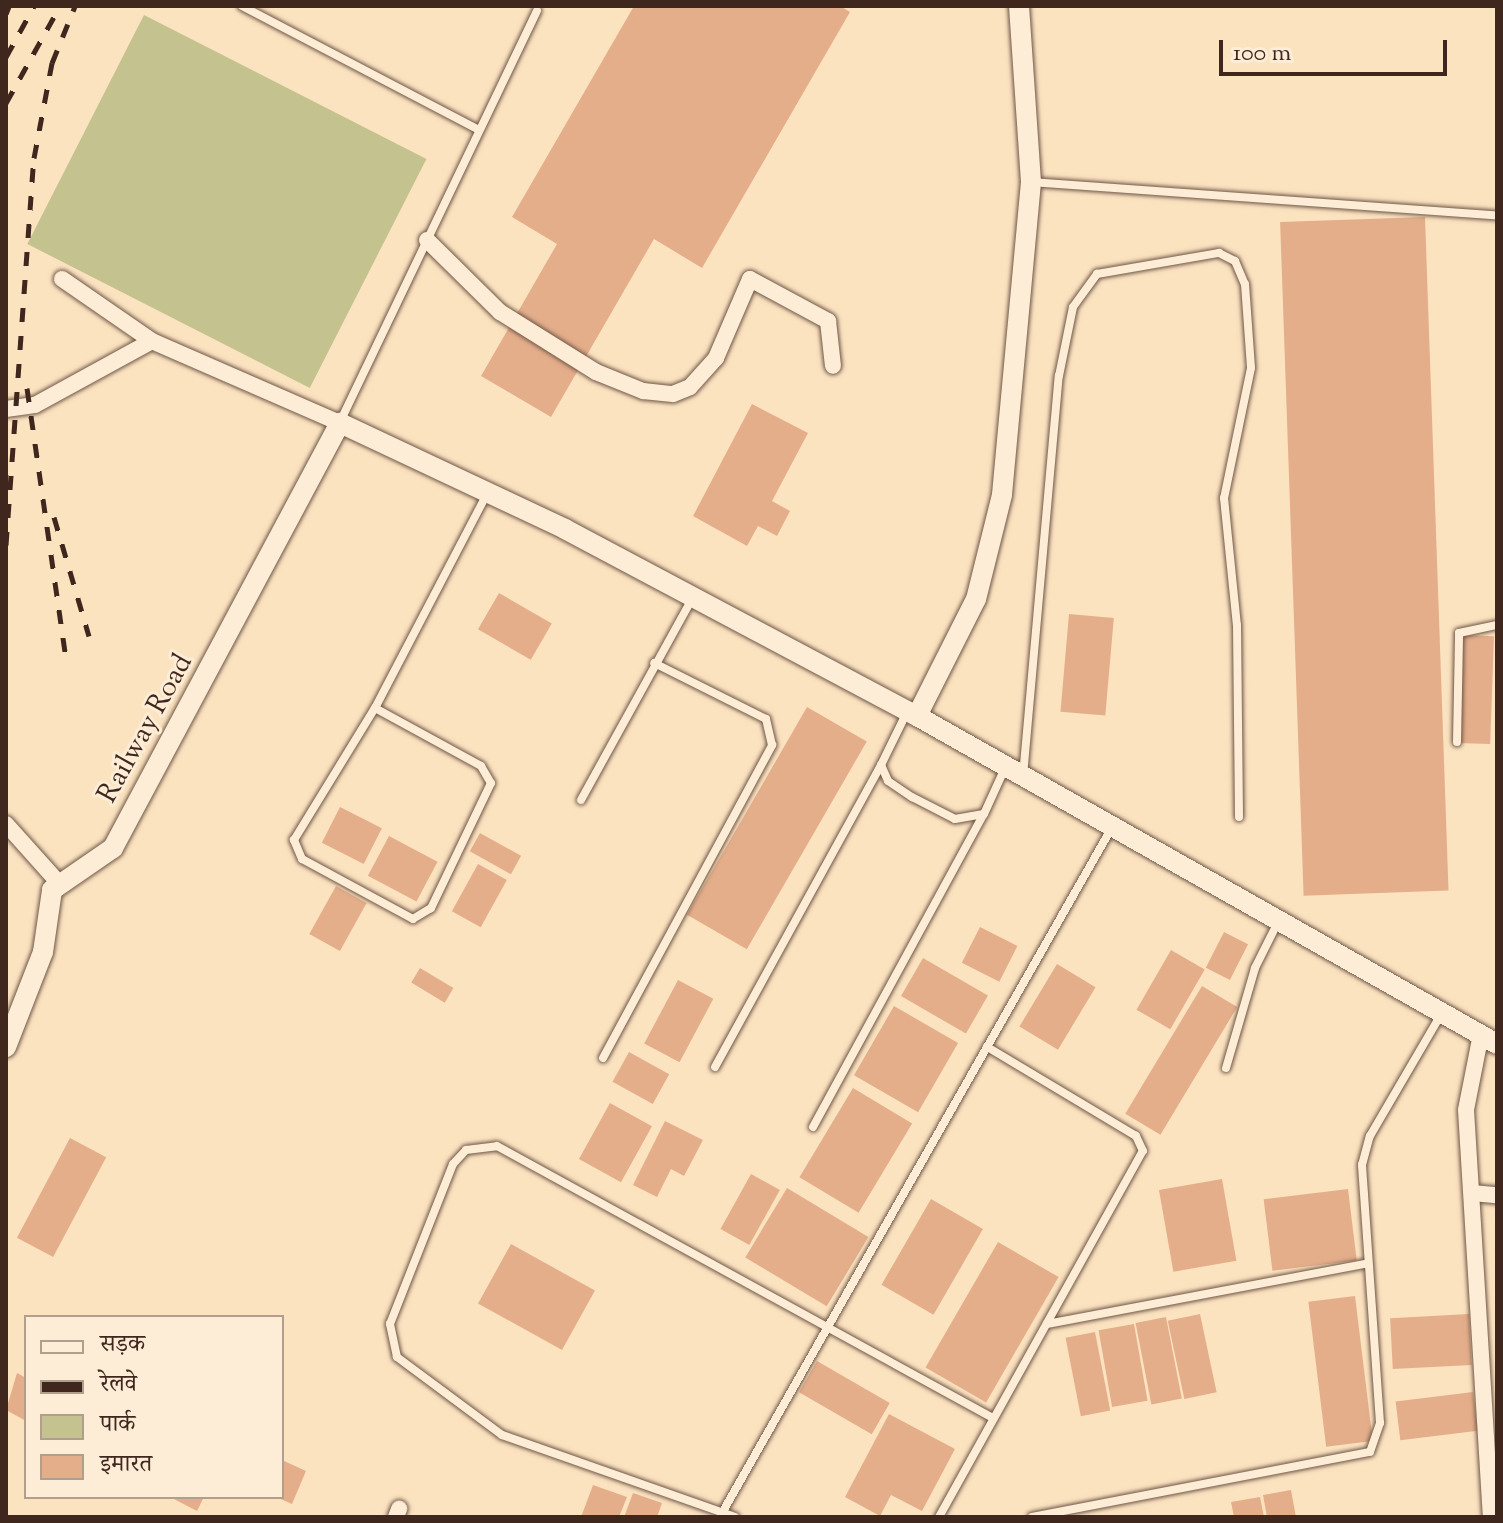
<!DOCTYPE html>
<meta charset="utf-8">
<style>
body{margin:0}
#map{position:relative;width:1503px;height:1523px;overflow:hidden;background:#fce3c0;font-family:"Sorts Mill Goudy","Noto Serif Devanagari",serif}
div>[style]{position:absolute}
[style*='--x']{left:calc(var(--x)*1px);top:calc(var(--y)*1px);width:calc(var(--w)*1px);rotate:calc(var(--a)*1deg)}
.green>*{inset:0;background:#c4c28e;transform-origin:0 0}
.building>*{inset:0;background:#e5ae8b;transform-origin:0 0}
.roads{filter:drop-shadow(0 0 2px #6e5646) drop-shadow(0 0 2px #6e5646)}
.service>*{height:8px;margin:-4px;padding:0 4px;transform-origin:4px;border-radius:4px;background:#fdedd6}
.minor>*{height:16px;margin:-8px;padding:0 8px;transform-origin:8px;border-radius:8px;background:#fdedd6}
.tertiary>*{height:20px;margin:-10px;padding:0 10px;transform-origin:10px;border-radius:10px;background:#fdedd6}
.rail>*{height:5px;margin-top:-2.5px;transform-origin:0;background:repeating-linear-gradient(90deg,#3f271e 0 14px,transparent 0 28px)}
span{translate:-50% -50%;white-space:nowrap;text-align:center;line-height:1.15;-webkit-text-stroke:6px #fdedd6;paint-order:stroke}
.street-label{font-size:28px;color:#3f271e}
.frame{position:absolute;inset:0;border:8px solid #3f271e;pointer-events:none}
.legend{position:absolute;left:24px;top:1315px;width:260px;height:184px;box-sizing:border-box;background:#fdedd6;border:2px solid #b19e8c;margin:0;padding:10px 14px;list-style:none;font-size:24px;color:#3f271e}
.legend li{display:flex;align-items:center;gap:16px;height:40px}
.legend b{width:40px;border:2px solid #b19e8c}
.scale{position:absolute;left:1219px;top:40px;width:228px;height:36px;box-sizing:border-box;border:4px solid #3f271e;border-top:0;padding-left:10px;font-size:24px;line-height:28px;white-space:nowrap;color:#3f271e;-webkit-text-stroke:6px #fdedd6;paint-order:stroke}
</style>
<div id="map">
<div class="green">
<i style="left:144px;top:15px;width:317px;height:257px;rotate:27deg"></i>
</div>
<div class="building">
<i style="clip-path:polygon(634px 6px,840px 6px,850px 12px,702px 268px,654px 239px,551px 417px,481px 376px,557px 244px,512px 217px)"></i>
<i style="left:1425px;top:217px;width:674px;height:145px;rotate:88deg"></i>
<i style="clip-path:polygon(752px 404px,808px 433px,772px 501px,790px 511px,777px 536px,758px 526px,747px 546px,693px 516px)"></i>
<i style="left:499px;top:593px;width:61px;height:42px;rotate:30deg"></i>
<i style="left:1069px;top:614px;width:45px;height:98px;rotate:5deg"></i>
<i style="left:1460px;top:635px;width:34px;height:108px;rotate:2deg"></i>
<i style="left:807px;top:707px;width:69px;height:240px;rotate:30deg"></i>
<i style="left:340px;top:807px;width:47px;height:40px;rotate:27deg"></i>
<i style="left:480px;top:833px;width:47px;height:21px;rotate:29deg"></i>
<i style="left:389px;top:836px;width:55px;height:45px;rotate:28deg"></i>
<i style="left:478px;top:864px;width:33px;height:54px;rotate:29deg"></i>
<i style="left:336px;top:886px;width:35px;height:55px;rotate:29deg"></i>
<i style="left:980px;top:927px;width:42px;height:40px;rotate:27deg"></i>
<i style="left:1224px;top:932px;width:27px;height:40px;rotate:27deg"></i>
<i style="left:1171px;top:950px;width:39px;height:69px;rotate:30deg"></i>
<i style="left:923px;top:958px;width:75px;height:44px;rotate:30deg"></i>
<i style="left:1057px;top:964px;width:45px;height:73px;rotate:31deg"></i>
<i style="left:420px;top:968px;width:39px;height:17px;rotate:31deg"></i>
<i style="left:678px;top:980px;width:40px;height:72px;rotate:28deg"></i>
<i style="left:1202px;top:986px;width:41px;height:149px;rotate:31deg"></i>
<i style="left:894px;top:1006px;width:74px;height:80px;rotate:30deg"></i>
<i style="left:629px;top:1052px;width:46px;height:34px;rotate:29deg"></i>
<i style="left:853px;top:1088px;width:69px;height:104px;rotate:31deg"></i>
<i style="left:610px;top:1103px;width:48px;height:64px;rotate:29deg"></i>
<i style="clip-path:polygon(665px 1121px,703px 1140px,684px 1176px,671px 1169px,657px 1197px,633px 1185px)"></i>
<i style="left:70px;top:1138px;width:41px;height:113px;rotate:28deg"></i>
<i style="left:751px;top:1174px;width:33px;height:63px;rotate:29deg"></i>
<i style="left:1222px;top:1179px;width:83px;height:64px;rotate:80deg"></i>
<i style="left:787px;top:1188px;width:95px;height:81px;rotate:31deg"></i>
<i style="left:1348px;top:1189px;width:72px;height:85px;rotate:83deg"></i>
<i style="left:931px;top:1199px;width:60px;height:99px;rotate:30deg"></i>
<i style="left:998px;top:1242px;width:70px;height:145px;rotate:30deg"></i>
<i style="left:511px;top:1244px;width:96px;height:68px;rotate:29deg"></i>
<i style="left:1355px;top:1296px;width:146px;height:47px;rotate:83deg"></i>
<i style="left:1200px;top:1314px;width:80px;height:33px;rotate:78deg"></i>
<i style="left:1469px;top:1314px;width:51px;height:79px;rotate:87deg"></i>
<i style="left:1166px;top:1317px;width:83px;height:31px;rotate:79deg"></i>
<i style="left:1134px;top:1324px;width:78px;height:36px;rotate:80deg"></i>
<i style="left:1095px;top:1332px;width:80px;height:30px;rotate:79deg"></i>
<i style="left:817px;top:1361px;width:84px;height:36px;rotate:30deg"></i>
<i style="clip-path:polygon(17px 1373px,26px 1378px,26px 1421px,6px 1410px)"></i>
<i style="left:1473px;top:1392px;width:39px;height:78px;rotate:83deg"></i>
<i style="clip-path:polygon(889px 1414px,955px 1449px,922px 1511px,891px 1495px,880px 1516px,845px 1497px)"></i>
<i style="clip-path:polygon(282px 1460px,306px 1471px,292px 1504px,276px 1497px,282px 1497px)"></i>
<i style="clip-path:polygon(593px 1485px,627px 1497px,619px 1517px,581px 1517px)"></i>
<i style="clip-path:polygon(1291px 1490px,1296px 1517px,1267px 1517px,1263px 1495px)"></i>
<i style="clip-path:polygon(633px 1493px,662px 1503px,657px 1517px,624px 1517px)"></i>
<i style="clip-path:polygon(170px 1497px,204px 1497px,197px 1511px)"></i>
<i style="clip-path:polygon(1260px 1497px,1264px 1517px,1234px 1517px,1231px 1502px)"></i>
</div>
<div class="roads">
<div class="service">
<i style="--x:242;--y:6;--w:267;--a:27.6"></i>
<i style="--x:1031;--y:182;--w:467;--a:4.1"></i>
<i style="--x:340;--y:422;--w:456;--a:-64.4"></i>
<i style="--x:375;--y:708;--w:121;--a:28.7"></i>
<i style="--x:481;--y:766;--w:20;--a:60"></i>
<i style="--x:491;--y:783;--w:139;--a:115.6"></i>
<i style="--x:431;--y:908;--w:21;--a:149"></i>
<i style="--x:413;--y:919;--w:126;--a:-151.6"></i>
<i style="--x:302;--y:859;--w:21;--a:-113"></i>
<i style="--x:294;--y:840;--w:155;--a:-58.5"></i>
<i style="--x:375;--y:708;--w:242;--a:-62.4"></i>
<i style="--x:907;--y:712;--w:59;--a:116.1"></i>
<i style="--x:881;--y:765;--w:17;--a:66"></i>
<i style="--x:888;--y:781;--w:29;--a:34"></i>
<i style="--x:912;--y:797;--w:48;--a:27.1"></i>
<i style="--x:955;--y:819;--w:29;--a:-10"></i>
<i style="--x:984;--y:814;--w:51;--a:-65.5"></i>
<i style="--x:1457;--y:742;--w:109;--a:-88.9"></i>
<i style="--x:1459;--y:633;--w:39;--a:-12"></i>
<i style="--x:1023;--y:776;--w:402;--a:-84.9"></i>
<i style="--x:1059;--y:376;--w:70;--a:-78.5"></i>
<i style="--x:1073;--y:307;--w:41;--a:-54"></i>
<i style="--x:1097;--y:274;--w:124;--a:-9.8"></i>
<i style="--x:1219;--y:253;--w:18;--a:27"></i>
<i style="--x:1235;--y:261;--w:25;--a:67"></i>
<i style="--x:1245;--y:284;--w:84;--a:85.9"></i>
<i style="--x:1251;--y:368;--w:133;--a:101.7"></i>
<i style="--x:1224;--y:498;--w:128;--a:84.2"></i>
<i style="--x:1237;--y:625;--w:192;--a:89.4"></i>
<i style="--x:581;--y:800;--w:230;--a:-61.1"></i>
<i style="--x:603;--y:1058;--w:356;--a:-61.6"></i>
<i style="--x:772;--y:745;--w:27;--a:-103"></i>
<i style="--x:766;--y:719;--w:125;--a:-153.4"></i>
<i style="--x:715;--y:1067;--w:345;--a:-61.2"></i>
<i style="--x:1226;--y:1068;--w:104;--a:-73.8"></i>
<i style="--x:1255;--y:968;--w:51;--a:-63.4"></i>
<i style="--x:813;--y:1127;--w:357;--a:-61.4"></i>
<i style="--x:1047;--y:1324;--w:325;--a:-10.7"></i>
<i style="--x:722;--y:1513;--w:787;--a:-60.37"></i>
<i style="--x:735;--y:1517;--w:247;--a:-160.6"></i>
<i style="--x:502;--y:1435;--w:131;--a:-143.4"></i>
<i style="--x:397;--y:1357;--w:34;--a:-102"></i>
<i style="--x:390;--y:1324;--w:172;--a:-68.5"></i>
<i style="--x:453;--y:1164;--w:19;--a:-47"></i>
<i style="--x:466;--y:1150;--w:31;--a:-7"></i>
<i style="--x:497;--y:1146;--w:563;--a:28.75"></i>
<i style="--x:939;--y:1517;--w:419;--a:-60.9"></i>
<i style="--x:1143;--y:1151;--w:17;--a:-115"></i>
<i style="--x:1136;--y:1136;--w:174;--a:-149.1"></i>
<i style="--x:1032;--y:1517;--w:344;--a:-10.9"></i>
<i style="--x:1370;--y:1452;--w:31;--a:-71"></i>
<i style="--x:1380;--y:1423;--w:259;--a:-94"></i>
<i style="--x:1362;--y:1165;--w:30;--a:-75"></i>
<i style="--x:1370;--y:1136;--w:143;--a:-59.7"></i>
</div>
<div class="minor">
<i style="--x:427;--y:240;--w:103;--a:44.6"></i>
<i style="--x:500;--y:312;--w:113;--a:32"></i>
<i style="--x:596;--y:372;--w:51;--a:22"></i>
<i style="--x:643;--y:391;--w:30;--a:6"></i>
<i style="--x:673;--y:394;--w:18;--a:-22"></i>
<i style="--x:690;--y:387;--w:39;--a:-48"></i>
<i style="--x:716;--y:358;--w:86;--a:-66.7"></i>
<i style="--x:750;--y:279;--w:89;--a:28.3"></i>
<i style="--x:828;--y:321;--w:45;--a:83.7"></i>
<i style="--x:62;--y:279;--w:109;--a:34.6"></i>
<i style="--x:152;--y:341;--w:205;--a:23.6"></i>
<i style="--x:6;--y:409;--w:29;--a:-8"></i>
<i style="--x:35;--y:405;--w:133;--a:-28.7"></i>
<i style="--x:6;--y:824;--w:76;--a:48.2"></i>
<i style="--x:1481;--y:1034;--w:77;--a:101.2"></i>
<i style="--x:1466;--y:1110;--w:408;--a:86.5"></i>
<i style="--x:1472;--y:1193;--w:25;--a:5"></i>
<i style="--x:396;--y:1517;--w:9;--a:-69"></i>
</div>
<div class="tertiary">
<i style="--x:1019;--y:6;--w:176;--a:86.1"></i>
<i style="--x:1031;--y:182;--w:314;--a:95.3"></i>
<i style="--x:1002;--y:495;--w:107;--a:104"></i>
<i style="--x:976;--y:599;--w:131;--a:116.8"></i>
<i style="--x:917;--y:716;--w:666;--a:29.49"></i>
<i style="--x:6;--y:1047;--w:102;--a:-68.7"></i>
<i style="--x:43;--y:952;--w:63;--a:-81.7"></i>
<i style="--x:52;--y:890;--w:74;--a:-34.5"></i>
<i style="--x:113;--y:848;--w:482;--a:-61.9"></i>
<i style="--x:340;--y:423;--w:249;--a:25.2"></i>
<i style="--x:565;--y:529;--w:399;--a:28"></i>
</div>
</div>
<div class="rail">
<i style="--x:6;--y:14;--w:9;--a:-69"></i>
<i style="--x:6;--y:57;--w:58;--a:-61.2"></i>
<i style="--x:6;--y:103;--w:111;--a:-60.9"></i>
<i style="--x:27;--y:388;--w:268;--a:81.8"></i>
<i style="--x:54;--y:517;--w:124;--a:73.6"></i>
<i style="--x:6;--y:545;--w:388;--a:-85.9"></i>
<i style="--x:34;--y:158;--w:97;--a:-79.3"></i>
<i style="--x:52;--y:63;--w:61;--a:-68"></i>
</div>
<div class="street-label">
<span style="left:146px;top:729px;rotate:-61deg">Railway Road</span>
</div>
<div class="frame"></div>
<ul class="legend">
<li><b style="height:10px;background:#fdedd6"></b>सड़क</li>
<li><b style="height:10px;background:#3f271e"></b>रेलवे</li>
<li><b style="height:22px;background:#c4c28e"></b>पार्क</li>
<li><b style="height:22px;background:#e5ae8b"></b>इमारत</li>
</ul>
<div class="scale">100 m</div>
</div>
